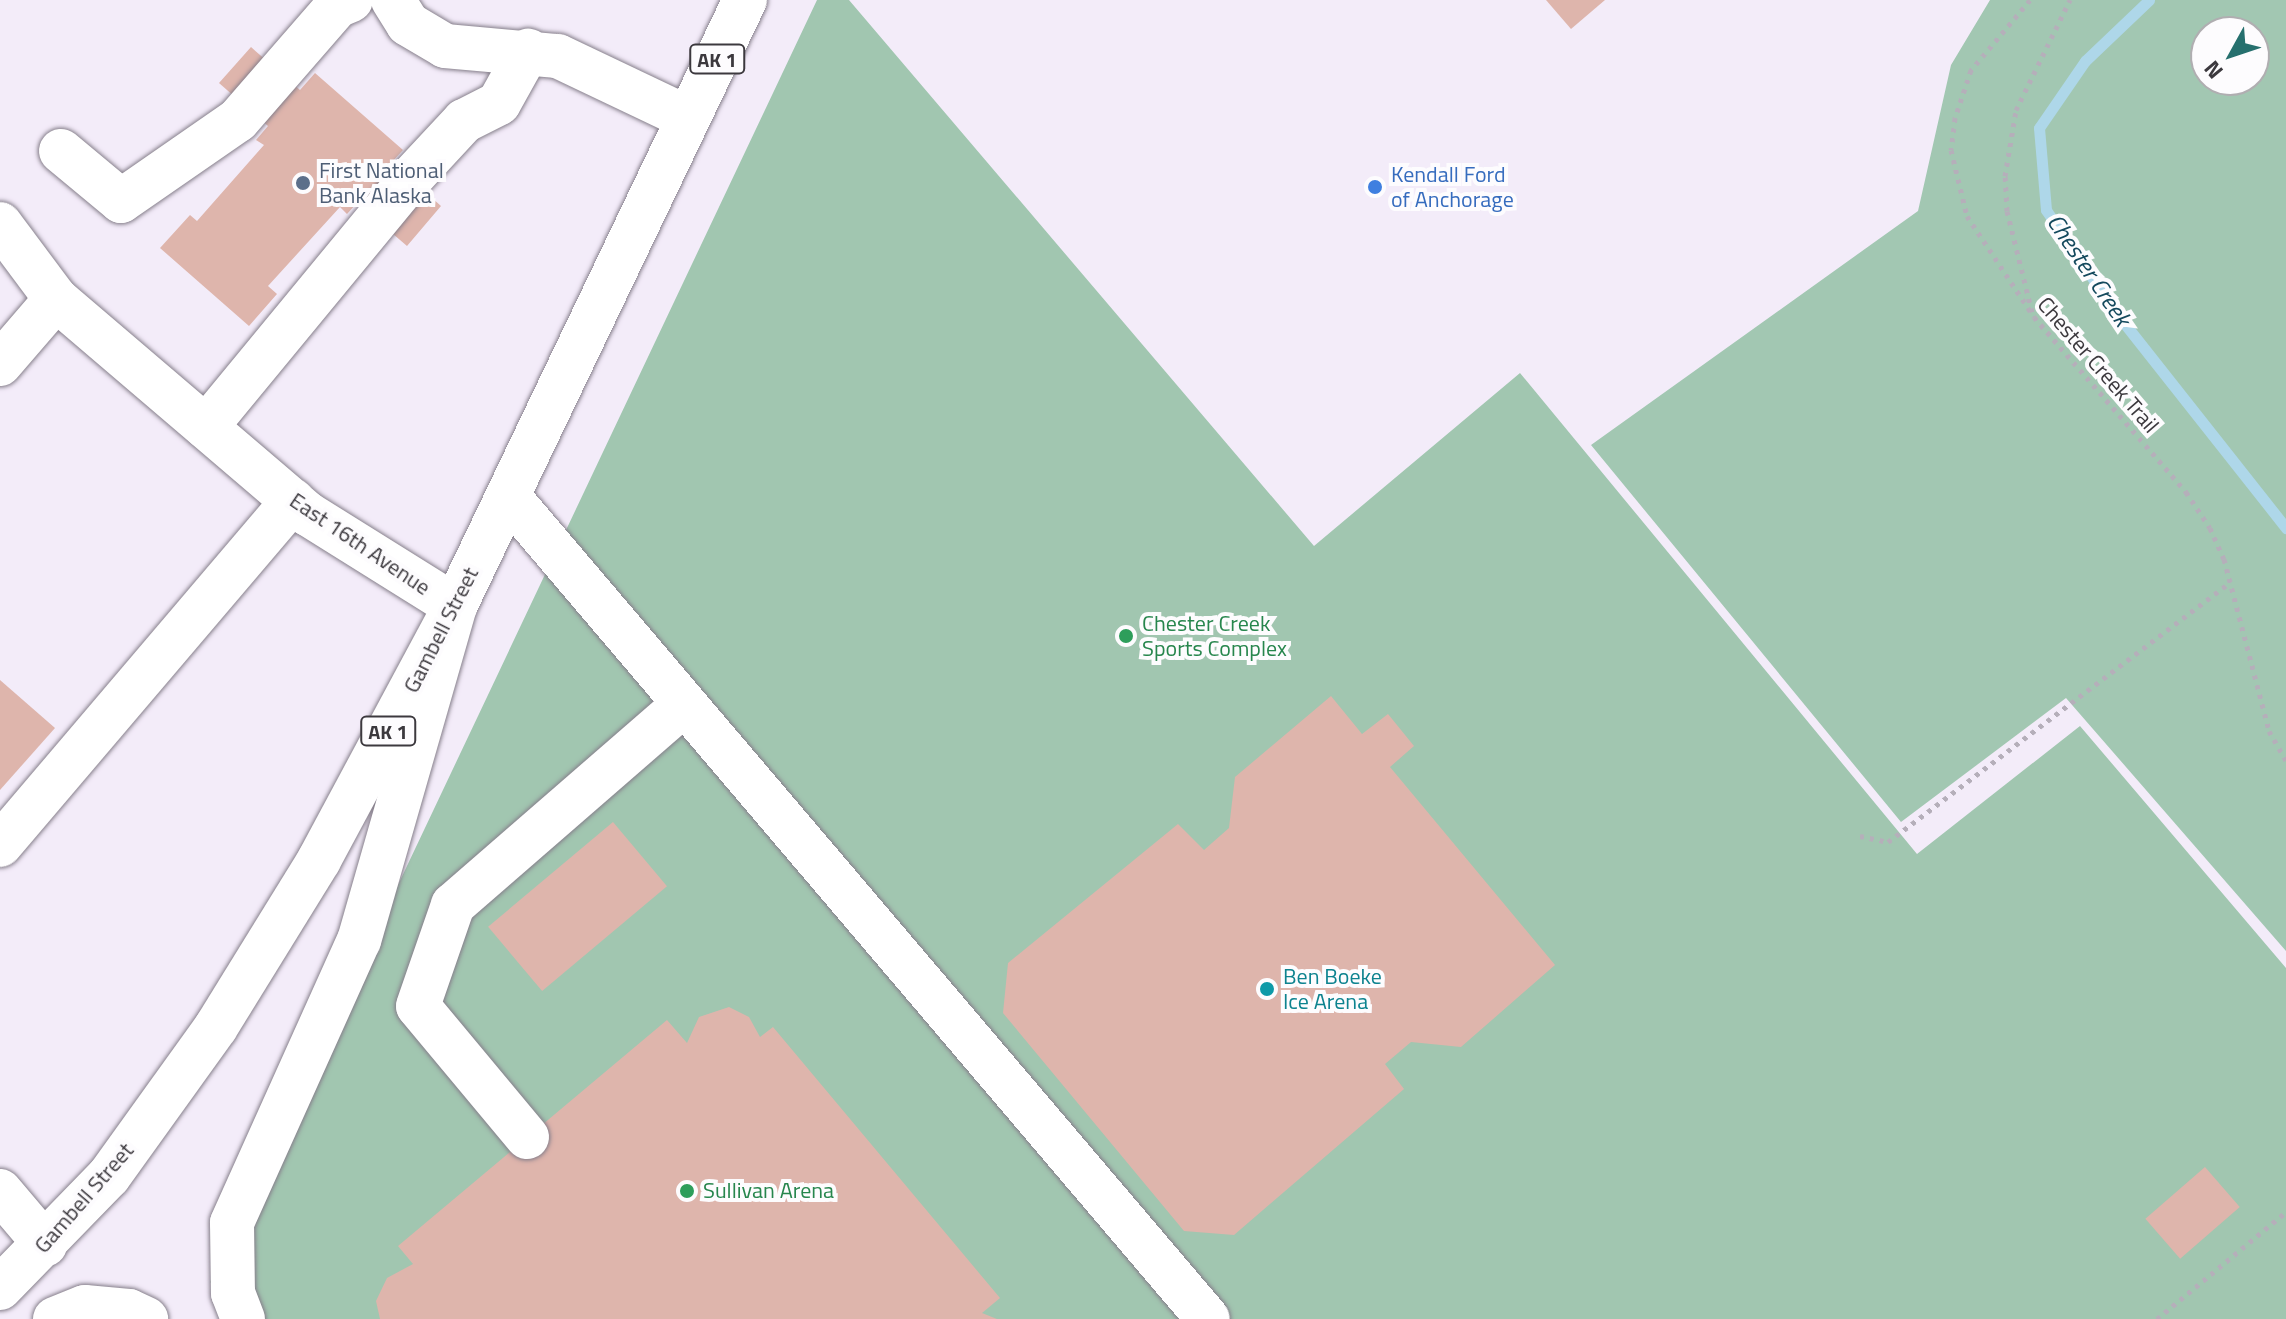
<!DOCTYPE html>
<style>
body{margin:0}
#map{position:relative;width:2286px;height:1319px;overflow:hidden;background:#f3ecf9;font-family:"Titillium Web",sans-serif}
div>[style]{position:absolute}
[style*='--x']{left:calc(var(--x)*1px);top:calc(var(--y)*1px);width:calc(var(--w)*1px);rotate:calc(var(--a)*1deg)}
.green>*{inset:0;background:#a1c6b0}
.forest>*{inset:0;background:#a2c7b2}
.stream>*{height:11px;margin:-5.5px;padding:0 5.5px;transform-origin:5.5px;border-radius:5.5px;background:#aed7e9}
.building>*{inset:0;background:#deb5ac;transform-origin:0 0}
.path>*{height:5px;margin-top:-2.5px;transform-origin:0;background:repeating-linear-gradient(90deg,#b5afba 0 4px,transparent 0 10px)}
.roads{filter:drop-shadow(0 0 2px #867f8b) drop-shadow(0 0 2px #867f8b)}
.minor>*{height:44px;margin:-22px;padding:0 22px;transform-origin:22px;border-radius:22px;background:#fff}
.highway>*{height:44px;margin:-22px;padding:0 22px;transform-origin:22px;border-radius:22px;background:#fff}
.dots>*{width:22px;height:22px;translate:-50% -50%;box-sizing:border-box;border:4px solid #fdfcfe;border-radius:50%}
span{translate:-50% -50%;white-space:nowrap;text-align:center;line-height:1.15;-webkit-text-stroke:8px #fdfcfe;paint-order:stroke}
.shield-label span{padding:2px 6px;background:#fdfcfe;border:2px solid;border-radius:6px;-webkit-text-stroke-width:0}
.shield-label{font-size:20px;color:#3c393e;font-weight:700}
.service-label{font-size:22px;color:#4e5e75}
.left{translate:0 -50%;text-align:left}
.shop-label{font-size:22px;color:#366cbe}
.street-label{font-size:22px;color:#3c393e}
.leisure-label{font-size:22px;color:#27864d}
.culture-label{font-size:22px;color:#0d838f}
.water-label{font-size:24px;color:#14495d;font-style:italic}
.north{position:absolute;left:2190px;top:16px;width:80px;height:80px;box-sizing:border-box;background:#fdfcfe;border:2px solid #b0aeb1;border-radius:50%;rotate:230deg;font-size:22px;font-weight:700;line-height:32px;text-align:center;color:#3c393e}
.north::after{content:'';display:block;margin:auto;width:28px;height:36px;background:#26706e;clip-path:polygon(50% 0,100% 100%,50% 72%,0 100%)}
</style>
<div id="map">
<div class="green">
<i style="clip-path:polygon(817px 0,849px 0,1314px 546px,1520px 373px,1917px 854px,2080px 726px,2286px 968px,2286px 1319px,240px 1319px,210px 1282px)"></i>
</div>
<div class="forest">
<i style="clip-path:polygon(evenodd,1990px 0,2286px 0,2286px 951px,2066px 698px,1901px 822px,1591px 445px,1918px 211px,1951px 65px,1990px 0,2206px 32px,2254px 32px,2254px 80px,2206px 80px,2206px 32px)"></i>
</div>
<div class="stream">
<i style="--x:2149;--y:0;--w:88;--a:136.4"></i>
<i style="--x:2085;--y:61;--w:81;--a:124.5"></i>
<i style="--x:2039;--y:128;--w:82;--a:85.1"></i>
<i style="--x:2046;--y:210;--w:126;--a:55.7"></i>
<i style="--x:2117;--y:314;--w:273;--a:51.7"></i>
</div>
<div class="building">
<i style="clip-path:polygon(1546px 0,1605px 0,1571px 29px)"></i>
<i style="clip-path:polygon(251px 47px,300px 90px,315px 73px,403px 150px,392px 162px,441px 206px,407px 246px,357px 203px,347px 214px,340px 207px,268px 286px,277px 294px,249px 326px,160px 248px,190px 215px,197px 221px,264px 145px,256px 140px,268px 126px,219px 83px)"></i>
<i style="clip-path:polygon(0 680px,55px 728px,0 790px)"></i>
<i style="clip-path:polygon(1331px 696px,1362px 734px,1388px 714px,1414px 746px,1390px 767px,1555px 965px,1461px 1047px,1411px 1042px,1385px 1064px,1404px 1089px,1234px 1235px,1184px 1231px,1003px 1013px,1008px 963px,1178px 824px,1204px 850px,1229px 828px,1235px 777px)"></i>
<i style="left:613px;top:822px;width:84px;height:163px;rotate:50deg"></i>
<i style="clip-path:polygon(729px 1007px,749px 1017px,760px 1037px,773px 1027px,1000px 1298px,982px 1313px,997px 1319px,380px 1319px,376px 1301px,387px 1278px,413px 1264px,398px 1246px,667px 1020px,687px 1043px,699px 1017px)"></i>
<i style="left:2205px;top:1167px;width:53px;height:79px;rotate:49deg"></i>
</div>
<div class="path">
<i style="--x:2030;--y:0;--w:92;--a:130.1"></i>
<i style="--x:1971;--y:70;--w:51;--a:108.4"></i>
<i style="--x:1955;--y:118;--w:32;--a:97"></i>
<i style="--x:1951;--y:150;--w:68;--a:76.4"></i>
<i style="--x:1967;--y:216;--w:121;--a:56.4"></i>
<i style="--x:2034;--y:317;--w:232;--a:49"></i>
<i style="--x:2186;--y:492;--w:43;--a:56.3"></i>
<i style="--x:2210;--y:528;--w:34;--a:66"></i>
<i style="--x:2224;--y:559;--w:178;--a:75.3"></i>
<i style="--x:2269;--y:731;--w:34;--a:60"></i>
<i style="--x:2032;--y:312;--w:104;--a:-103.9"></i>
<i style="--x:2007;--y:211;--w:35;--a:-93"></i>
<i style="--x:2005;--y:176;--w:67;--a:-80.5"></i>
<i style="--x:2016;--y:110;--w:123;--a:-63.9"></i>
<i style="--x:1860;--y:836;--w:29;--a:12"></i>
<i style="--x:1888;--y:842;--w:430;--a:-37.2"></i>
<i style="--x:2157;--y:1319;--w:168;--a:-39.7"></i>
</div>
<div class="roads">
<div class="minor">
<i style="--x:393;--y:0;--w:28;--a:58"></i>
<i style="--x:408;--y:24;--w:43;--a:30.7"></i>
<i style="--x:445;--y:46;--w:113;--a:5.1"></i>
<i style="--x:558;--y:56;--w:144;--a:25.5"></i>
<i style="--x:61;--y:151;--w:78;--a:39.8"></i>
<i style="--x:121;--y:201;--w:142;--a:-34.7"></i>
<i style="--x:238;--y:120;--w:151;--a:-49"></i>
<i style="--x:337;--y:6;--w:15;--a:-23"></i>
<i style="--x:0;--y:224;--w:94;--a:53.3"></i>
<i style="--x:56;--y:299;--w:331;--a:40.5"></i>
<i style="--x:308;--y:514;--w:173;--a:32"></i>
<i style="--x:455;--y:606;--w:348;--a:106"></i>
<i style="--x:359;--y:940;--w:310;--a:114.2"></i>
<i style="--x:232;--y:1223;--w:70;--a:89.2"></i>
<i style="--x:233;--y:1293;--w:28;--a:69"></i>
<i style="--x:0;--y:364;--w:86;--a:-49.3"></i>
<i style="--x:206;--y:427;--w:323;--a:-50.5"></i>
<i style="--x:411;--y:178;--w:78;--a:-47.1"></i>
<i style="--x:464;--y:121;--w:39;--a:-27"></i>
<i style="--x:499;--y:103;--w:60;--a:-60.9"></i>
<i style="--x:508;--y:496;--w:1080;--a:49.62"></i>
<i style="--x:0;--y:845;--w:452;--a:-49.6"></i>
<i style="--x:527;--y:1137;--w:170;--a:-129.8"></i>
<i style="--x:418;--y:1006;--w:107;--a:-70.9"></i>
<i style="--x:453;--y:905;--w:306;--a:-41"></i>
<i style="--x:0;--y:1191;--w:70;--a:49.7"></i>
<i style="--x:55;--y:1319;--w:32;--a:-22"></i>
<i style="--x:85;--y:1307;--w:44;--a:5.2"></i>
<i style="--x:129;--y:1311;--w:19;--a:25"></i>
</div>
<div class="highway">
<i style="--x:0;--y:1288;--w:156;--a:-45.8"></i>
<i style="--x:109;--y:1176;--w:183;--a:-54.3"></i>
<i style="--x:216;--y:1027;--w:196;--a:-58.3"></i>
<i style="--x:319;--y:860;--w:288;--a:-61.8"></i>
<i style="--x:455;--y:606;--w:672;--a:-64.43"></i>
</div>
</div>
<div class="dots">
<i style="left:303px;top:183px;background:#5c6f8a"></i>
<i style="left:1375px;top:187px;background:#3f7fe0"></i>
<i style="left:1126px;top:636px;background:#2e9e5b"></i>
<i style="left:1267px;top:989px;background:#0f9aa8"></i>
<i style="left:687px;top:1191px;background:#2e9e5b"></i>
</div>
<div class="shield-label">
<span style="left:717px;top:59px">AK 1</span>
<span style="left:388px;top:731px">AK 1</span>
</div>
<div class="service-label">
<span class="left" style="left:319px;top:183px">First National<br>Bank Alaska</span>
</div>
<div class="shop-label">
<span class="left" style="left:1391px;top:187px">Kendall Ford<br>of Anchorage</span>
</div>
<div class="street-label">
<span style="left:2098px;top:365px;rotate:49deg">Chester Creek Trail</span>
<span style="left:360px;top:544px;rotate:34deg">East 16th Avenue</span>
<span style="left:441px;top:630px;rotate:-63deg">Gambell Street</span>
<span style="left:84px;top:1198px;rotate:-49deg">Gambell Street</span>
</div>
<div class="leisure-label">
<span class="left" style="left:1142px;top:636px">Chester Creek<br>Sports Complex</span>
<span class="left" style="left:703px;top:1191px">Sullivan Arena</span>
</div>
<div class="culture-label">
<span class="left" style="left:1283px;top:989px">Ben Boeke<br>Ice Arena</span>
</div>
<div class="water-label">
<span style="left:2089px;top:270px;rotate:56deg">Chester Creek</span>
</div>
<div class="north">N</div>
</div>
